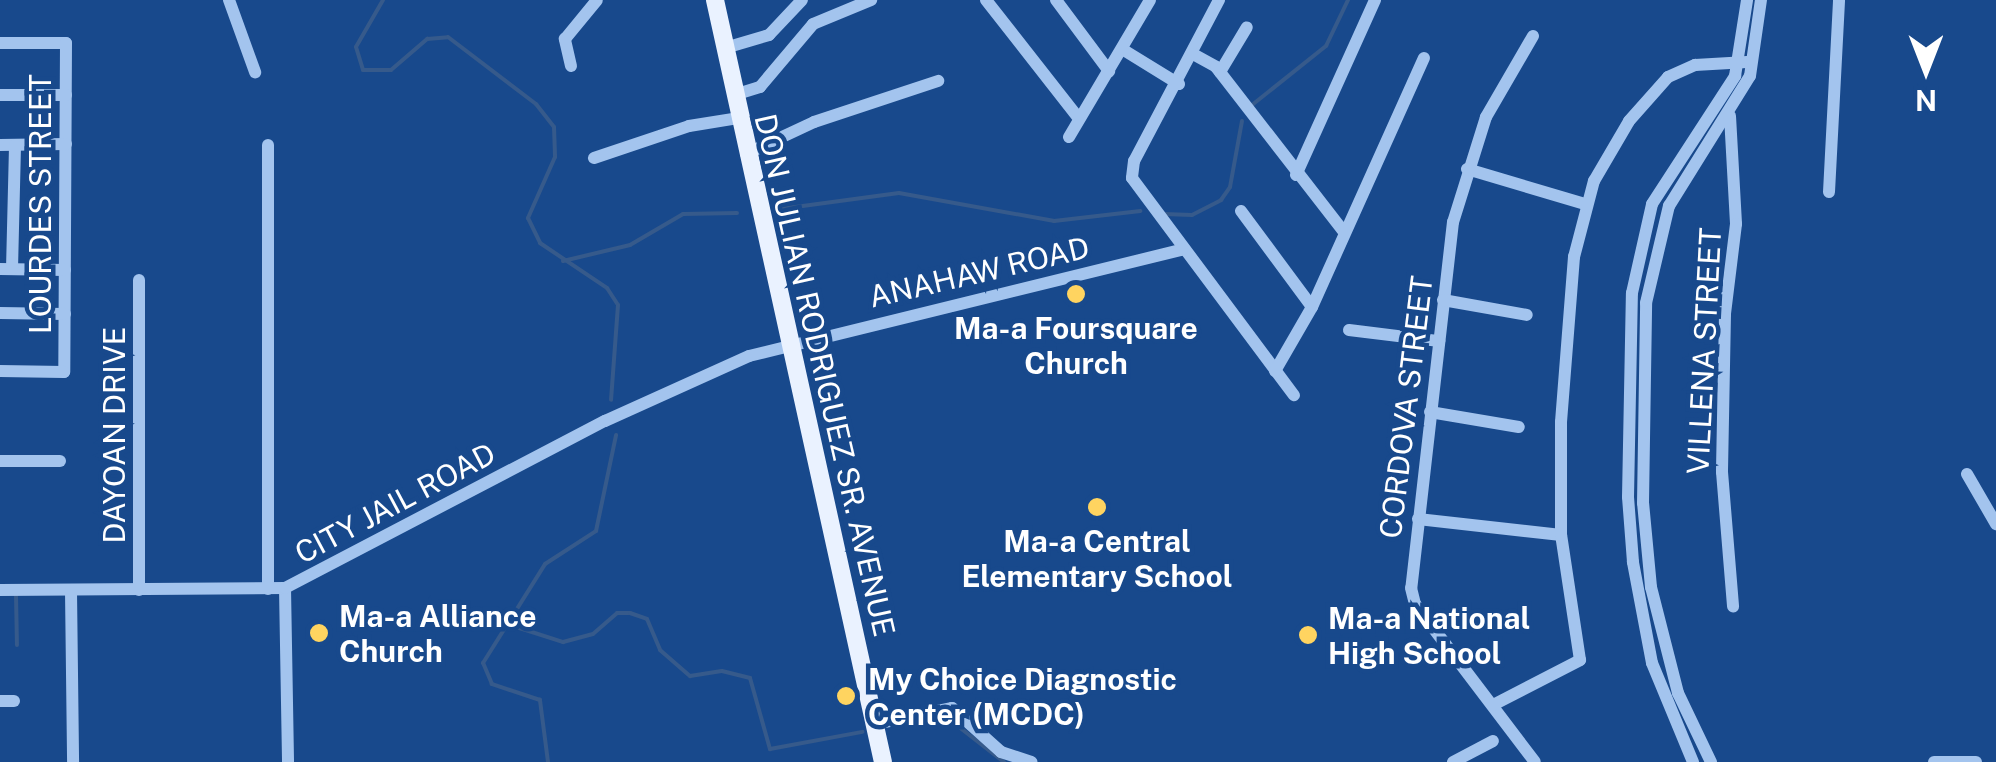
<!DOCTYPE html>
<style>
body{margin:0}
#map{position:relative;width:1996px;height:762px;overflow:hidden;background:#18498c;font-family:"Public Sans",sans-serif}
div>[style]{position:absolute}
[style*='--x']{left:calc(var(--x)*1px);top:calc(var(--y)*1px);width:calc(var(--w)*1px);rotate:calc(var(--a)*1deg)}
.stream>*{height:4px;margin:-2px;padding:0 2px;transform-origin:2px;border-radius:2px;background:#365a8b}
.minor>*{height:12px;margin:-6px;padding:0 6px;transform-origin:6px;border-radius:6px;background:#a3c4ee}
.major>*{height:18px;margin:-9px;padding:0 9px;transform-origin:9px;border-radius:9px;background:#eaf2ff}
.dots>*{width:28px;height:28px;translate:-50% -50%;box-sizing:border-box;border:5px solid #18498c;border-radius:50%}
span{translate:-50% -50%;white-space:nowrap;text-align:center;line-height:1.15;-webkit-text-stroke:9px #18498c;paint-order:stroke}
.street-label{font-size:30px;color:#fff}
.poi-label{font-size:30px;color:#fff;font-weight:700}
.left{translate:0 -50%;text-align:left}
.north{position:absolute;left:1876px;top:20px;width:100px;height:100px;-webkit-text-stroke:8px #18498c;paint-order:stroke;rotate:180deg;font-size:28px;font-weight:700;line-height:40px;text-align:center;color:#fff}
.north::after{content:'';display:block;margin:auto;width:35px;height:45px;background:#fff;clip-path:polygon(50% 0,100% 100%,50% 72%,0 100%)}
</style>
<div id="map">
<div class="stream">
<i style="--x:383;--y:0;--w:54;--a:119.9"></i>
<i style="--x:356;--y:47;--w:24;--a:73"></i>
<i style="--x:363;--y:70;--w:28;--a:0"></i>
<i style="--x:391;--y:70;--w:48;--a:-40.7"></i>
<i style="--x:427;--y:39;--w:21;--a:-5"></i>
<i style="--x:448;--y:37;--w:111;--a:37.3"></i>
<i style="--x:536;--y:104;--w:29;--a:52"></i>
<i style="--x:554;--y:127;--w:30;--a:88"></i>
<i style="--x:555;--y:157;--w:67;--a:113.9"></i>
<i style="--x:528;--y:218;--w:28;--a:64"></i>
<i style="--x:540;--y:243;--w:81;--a:33.9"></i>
<i style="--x:607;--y:288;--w:20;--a:57"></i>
<i style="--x:618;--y:305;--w:95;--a:94.2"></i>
<i style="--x:1252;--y:105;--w:95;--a:-38.6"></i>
<i style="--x:1326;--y:46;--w:51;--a:-64.4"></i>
<i style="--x:773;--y:210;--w:127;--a:-7.7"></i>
<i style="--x:899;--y:193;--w:158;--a:10.2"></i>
<i style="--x:1054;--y:221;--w:87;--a:-6.6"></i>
<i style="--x:1164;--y:214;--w:28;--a:2"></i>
<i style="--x:1192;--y:215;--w:33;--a:-27"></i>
<i style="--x:1221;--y:200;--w:16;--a:-55"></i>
<i style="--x:1230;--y:187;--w:67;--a:-79.7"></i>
<i style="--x:563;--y:261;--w:69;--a:-13.4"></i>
<i style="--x:630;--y:245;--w:61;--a:-30.3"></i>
<i style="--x:683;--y:214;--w:54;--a:-1.1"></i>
<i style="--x:16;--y:595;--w:50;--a:88.9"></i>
<i style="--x:510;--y:625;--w:56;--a:17.8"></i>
<i style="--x:563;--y:642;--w:31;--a:-15"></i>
<i style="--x:593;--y:634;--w:32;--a:-41"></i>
<i style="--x:617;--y:613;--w:13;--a:0"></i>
<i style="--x:630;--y:613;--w:18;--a:19"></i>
<i style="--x:647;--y:619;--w:34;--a:67"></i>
<i style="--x:660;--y:650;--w:40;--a:41"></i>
<i style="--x:690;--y:676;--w:32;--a:-9"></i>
<i style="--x:722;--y:671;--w:29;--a:14"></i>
<i style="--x:750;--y:678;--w:74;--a:74.3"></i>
<i style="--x:770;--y:749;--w:94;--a:-10.5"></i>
<i style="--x:945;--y:724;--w:14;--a:12"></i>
<i style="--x:959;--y:727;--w:57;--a:37.9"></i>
<i style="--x:548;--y:762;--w:63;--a:-97.4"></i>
<i style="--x:540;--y:700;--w:51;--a:-161.6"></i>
<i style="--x:492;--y:684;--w:23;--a:-113"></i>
<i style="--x:483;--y:663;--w:117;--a:-57.9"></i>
<i style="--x:545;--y:564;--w:61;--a:-32.9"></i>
<i style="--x:596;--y:531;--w:98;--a:-78.2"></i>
</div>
<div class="minor">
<i style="--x:229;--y:0;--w:77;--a:70.1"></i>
<i style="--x:986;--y:0;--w:147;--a:51.9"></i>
<i style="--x:1056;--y:0;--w:89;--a:53.3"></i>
<i style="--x:1219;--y:0;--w:182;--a:117.8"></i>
<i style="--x:1134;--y:161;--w:17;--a:97"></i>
<i style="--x:1132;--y:178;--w:271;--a:53.3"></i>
<i style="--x:1533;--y:36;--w:94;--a:120.1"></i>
<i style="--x:1486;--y:117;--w:110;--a:107.4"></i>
<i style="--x:1453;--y:222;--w:368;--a:96.5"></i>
<i style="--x:1411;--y:588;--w:16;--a:76"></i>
<i style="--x:1415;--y:604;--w:198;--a:52.8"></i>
<i style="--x:0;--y:43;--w:66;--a:0"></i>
<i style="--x:66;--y:43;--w:329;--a:90.3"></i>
<i style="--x:64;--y:372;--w:64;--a:-179.1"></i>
<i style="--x:725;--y:48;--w:46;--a:-16.5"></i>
<i style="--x:769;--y:35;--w:48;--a:-46.7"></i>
<i style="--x:1122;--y:49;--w:67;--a:31.6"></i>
<i style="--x:1193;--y:54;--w:26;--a:29"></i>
<i style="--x:1216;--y:67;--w:209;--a:52.2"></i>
<i style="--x:571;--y:66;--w:28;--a:-103"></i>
<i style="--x:565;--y:39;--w:50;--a:-50.6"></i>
<i style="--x:1220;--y:72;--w:52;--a:-59"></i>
<i style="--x:0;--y:95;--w:66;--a:0"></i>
<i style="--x:734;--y:95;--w:27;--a:-17"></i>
<i style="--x:760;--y:87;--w:82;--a:-49.9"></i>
<i style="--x:813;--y:24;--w:63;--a:-22.5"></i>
<i style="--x:1730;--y:116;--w:108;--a:86.8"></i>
<i style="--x:1736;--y:224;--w:91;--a:97"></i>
<i style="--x:1725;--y:314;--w:158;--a:91.1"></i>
<i style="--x:1722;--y:472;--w:135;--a:85.3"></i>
<i style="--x:1069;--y:137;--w:159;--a:-59.4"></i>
<i style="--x:0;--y:145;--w:66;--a:-0.9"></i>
<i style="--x:268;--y:145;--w:444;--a:90"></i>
<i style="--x:746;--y:154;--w:75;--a:-25.2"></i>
<i style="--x:814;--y:122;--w:131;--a:-18.3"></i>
<i style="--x:594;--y:158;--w:100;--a:-18.6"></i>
<i style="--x:689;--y:126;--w:51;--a:-9.1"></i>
<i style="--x:1467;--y:169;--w:123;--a:16.5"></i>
<i style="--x:1296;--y:175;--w:192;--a:-65.7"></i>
<i style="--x:1829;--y:192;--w:192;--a:-87"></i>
<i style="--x:1241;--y:211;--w:119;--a:53.5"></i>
<i style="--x:0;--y:269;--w:65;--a:0.9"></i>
<i style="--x:12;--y:269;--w:124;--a:-88.6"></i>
<i style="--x:139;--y:280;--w:310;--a:90"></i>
<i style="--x:1443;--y:300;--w:85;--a:10.1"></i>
<i style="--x:0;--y:313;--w:65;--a:0.9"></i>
<i style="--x:1349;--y:330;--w:91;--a:7"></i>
<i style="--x:1275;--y:371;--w:74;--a:-60"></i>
<i style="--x:1312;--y:307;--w:273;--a:-65.8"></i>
<i style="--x:1430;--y:412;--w:90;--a:9.6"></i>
<i style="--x:0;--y:461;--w:60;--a:0"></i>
<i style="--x:1967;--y:474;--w:58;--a:59.9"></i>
<i style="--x:1418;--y:519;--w:144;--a:6.4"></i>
<i style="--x:285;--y:588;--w:174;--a:89"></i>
<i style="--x:0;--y:590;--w:285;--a:-0.4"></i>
<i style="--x:285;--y:588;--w:361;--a:-27.6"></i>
<i style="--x:605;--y:421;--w:158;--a:-24.3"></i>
<i style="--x:749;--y:356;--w:446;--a:-13.8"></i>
<i style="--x:71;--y:591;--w:171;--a:89.3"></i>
<i style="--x:0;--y:701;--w:14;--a:0"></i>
<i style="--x:1493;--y:705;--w:98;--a:-27.3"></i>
<i style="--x:1580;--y:660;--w:126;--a:-98.6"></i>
<i style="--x:1561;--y:535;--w:113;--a:-90"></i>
<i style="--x:1561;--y:422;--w:166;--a:-85.5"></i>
<i style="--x:1574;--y:257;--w:79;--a:-75.3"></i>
<i style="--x:1594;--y:181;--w:69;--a:-59.7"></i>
<i style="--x:1629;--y:121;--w:59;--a:-48.4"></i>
<i style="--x:1668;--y:77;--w:30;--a:-24"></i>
<i style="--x:1695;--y:65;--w:52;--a:-3.3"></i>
<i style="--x:875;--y:724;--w:79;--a:-11.7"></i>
<i style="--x:952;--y:708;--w:66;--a:41.9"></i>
<i style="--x:1001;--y:752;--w:32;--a:18"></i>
<i style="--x:1453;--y:762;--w:45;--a:-27.7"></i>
<i style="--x:1693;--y:762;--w:107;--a:-112.5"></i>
<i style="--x:1652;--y:663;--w:103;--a:-100.7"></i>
<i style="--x:1633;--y:562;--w:65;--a:-94.4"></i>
<i style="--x:1628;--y:497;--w:204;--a:-88.9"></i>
<i style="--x:1632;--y:293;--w:91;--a:-77.3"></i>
<i style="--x:1652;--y:204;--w:153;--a:-57"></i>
<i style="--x:1735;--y:76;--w:77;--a:-81"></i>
<i style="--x:1711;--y:762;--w:76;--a:-115.6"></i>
<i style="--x:1678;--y:693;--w:109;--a:-104.3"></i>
<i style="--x:1651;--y:587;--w:84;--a:-95.4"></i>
<i style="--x:1643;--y:503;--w:200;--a:-89.1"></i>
<i style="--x:1646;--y:303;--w:100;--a:-76.7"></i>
<i style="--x:1669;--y:206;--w:153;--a:-58.1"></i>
<i style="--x:1750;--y:76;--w:77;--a:-81.8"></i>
<i style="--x:1934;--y:762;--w:42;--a:0"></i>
</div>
<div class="major">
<i style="--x:715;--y:0;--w:780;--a:77.57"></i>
</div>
<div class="dots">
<i style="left:1076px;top:294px;background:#ffd460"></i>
<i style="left:1097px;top:507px;background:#ffd460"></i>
<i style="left:319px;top:633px;background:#ffd460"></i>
<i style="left:1308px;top:635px;background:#ffd460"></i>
<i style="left:846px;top:696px;background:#ffd460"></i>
</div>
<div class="street-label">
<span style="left:40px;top:204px;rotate:-90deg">LOURDES STREET</span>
<span style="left:979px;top:272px;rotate:-13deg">ANAHAW ROAD</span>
<span style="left:1704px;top:351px;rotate:-87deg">VILLENA STREET</span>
<span style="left:825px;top:375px;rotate:77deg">DON JULIAN RODRIGUEZ SR. AVENUE</span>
<span style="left:1406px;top:407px;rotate:-83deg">CORDOVA STREET</span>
<span style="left:114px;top:435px;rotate:-90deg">DAYOAN DRIVE</span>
<span style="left:395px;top:503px;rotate:-28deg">CITY JAIL ROAD</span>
</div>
<div class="poi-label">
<span style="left:1076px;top:345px">Ma-a Foursquare<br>Church</span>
<span style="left:1097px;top:558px">Ma-a Central<br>Elementary School</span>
<span class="left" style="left:339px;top:633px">Ma-a Alliance<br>Church</span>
<span class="left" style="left:1328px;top:635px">Ma-a National<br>High School</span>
<span class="left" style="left:868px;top:696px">My Choice Diagnostic<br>Center (MCDC)</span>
</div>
<div class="north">N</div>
</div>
